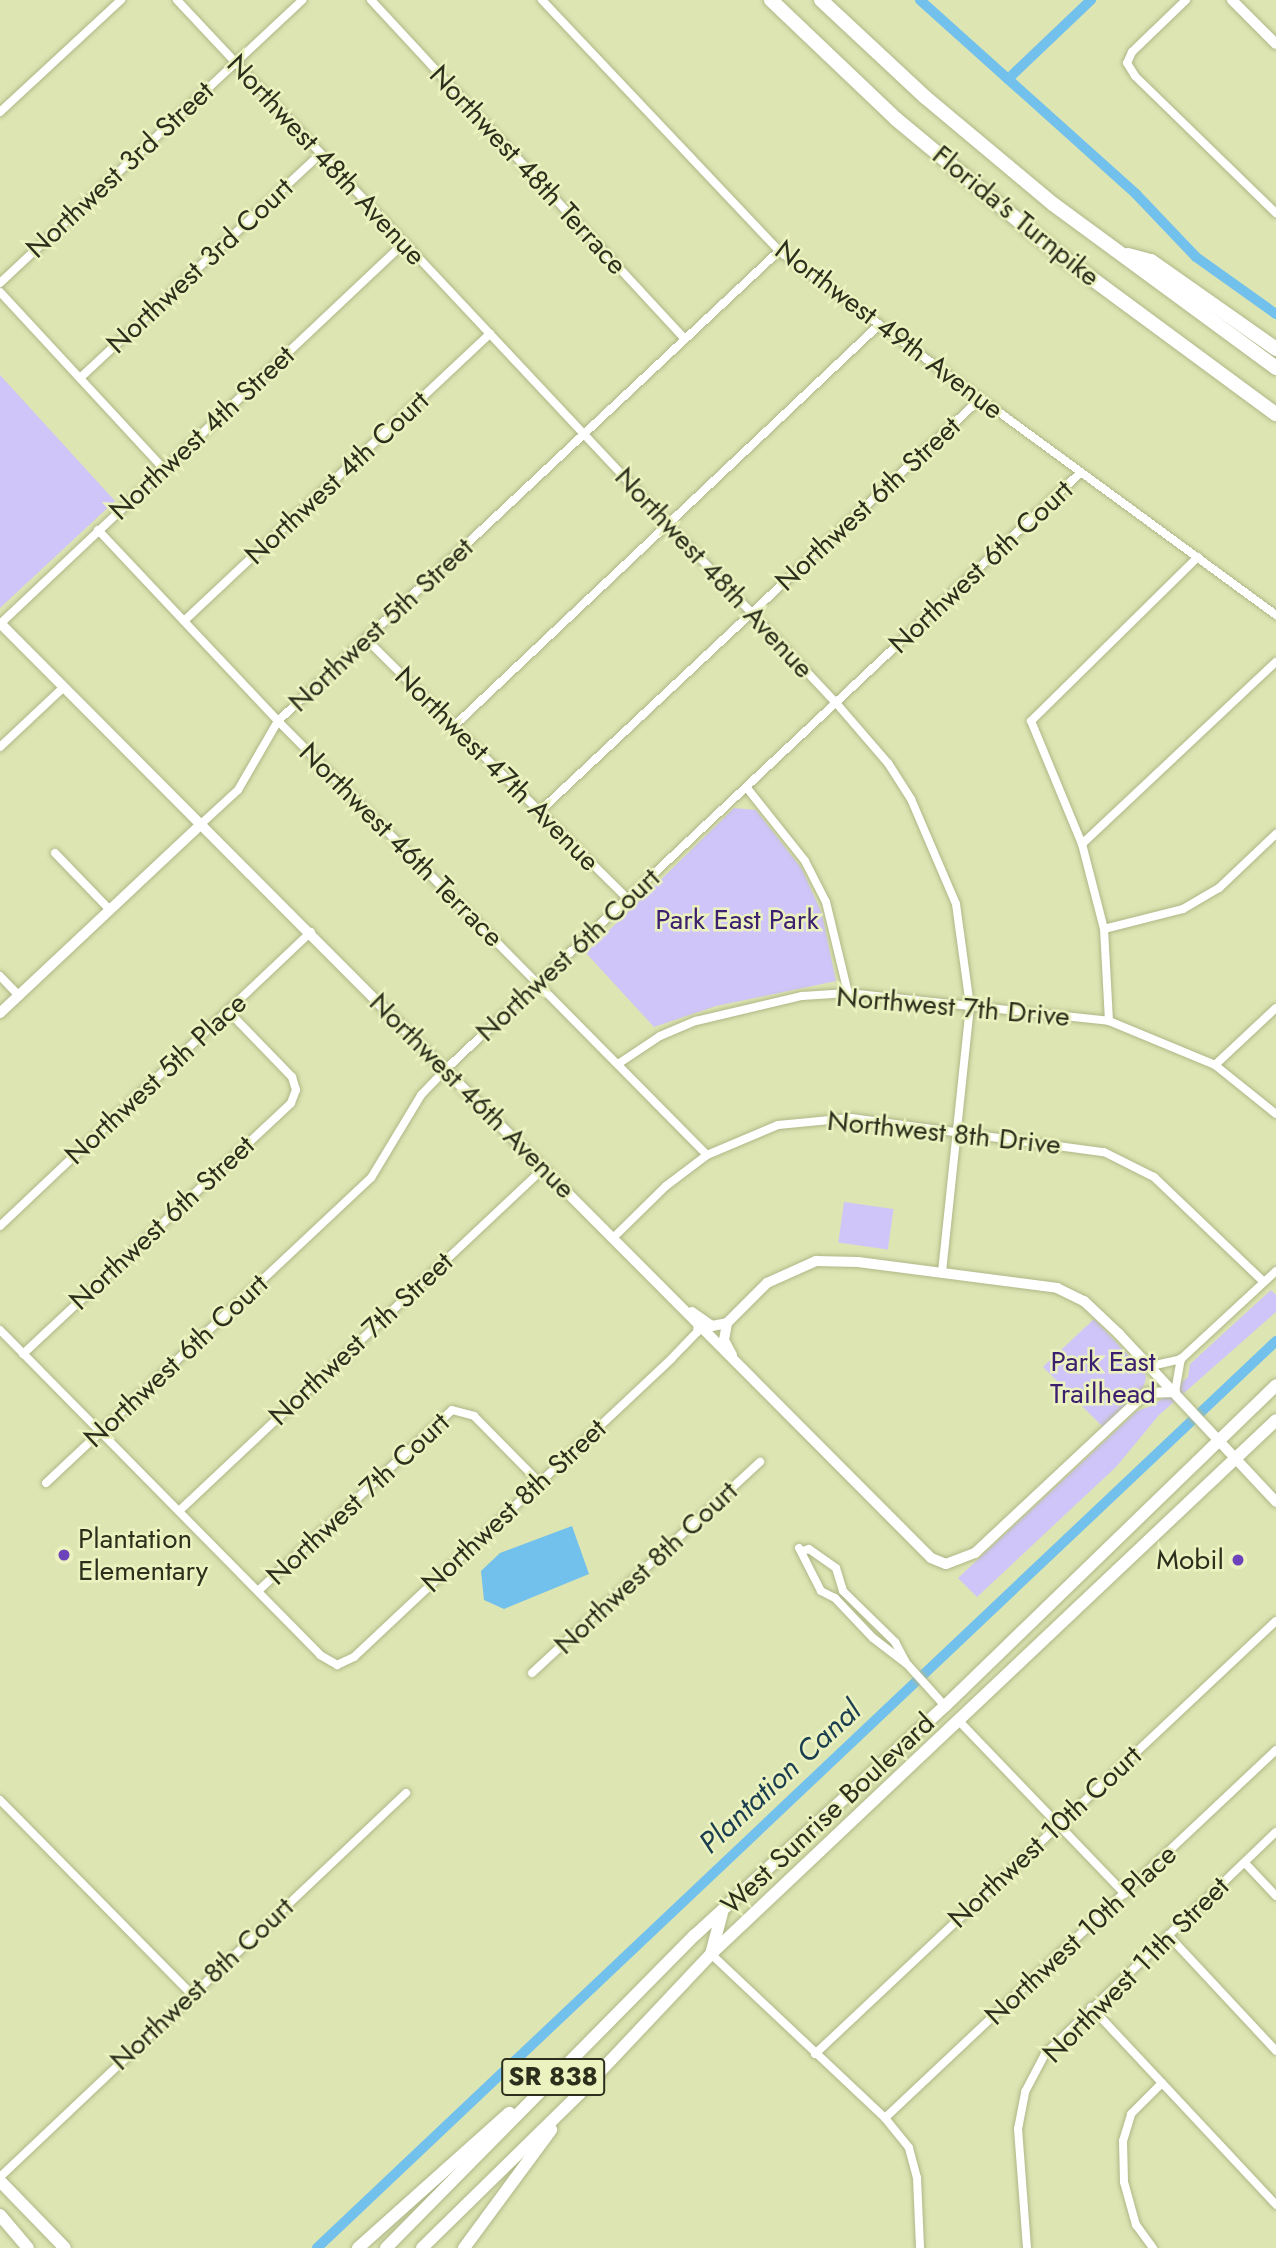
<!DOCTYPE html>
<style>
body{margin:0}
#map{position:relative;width:1276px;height:2248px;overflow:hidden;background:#dde5b3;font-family:Jost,sans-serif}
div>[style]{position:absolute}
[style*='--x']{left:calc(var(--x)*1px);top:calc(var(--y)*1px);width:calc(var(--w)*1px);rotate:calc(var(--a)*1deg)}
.green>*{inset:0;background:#d0c5f8;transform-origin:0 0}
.water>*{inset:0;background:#72c0ec}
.canal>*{height:10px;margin:-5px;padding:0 5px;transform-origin:5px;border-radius:5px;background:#72c0ec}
.roads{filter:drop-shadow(0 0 2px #b0b787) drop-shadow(0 0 2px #b0b787)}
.minor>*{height:8px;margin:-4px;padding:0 4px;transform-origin:4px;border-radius:4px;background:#fff}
.tertiary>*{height:10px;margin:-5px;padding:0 5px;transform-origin:5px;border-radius:5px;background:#fff}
.primary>*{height:12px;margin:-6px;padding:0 6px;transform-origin:6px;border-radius:6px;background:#fff}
.motorway>*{height:14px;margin:-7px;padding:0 7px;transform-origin:7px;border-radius:7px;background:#fff}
.dots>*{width:19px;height:19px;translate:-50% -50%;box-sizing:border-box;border:4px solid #ebf2bf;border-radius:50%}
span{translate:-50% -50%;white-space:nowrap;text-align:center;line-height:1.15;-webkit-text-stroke:5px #ebf2bf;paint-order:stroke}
.shield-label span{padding:2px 5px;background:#ebf2bf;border:2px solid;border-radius:5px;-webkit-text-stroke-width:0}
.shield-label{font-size:26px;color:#2c2f1c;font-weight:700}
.street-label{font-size:28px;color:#2c2f1c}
.park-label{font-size:28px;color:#3c206f}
.poi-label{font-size:28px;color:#2c2f1c}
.left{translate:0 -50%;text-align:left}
.right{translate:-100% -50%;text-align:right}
.water-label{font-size:30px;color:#1a3d4f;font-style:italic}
</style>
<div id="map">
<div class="green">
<i style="clip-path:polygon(0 375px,115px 501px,0 608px)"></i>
<i style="clip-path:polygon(734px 808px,756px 810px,802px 869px,822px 914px,836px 981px,716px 1006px,654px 1027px,586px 953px)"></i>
<i style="left:844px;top:1202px;width:50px;height:41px;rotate:8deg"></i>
<i style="clip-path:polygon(1271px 1290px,1276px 1295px,1276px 1312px,1159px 1415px,1116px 1467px,977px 1597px,958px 1578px,1137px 1411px,1154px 1405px,1188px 1377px,1190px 1364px)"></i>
<i style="clip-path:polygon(1094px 1319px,1133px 1360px,1143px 1359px,1146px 1378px,1143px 1388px,1103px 1427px,1043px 1367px)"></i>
</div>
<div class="water">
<i style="clip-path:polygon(572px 1526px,589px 1574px,504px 1609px,484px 1600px,481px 1571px,500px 1553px)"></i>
</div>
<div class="canal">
<i style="--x:920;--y:0;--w:290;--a:41.9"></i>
<i style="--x:1136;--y:194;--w:87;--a:46.4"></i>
<i style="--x:1196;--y:257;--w:98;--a:35.5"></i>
<i style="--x:1008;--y:79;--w:115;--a:-43.6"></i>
<i style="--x:317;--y:2248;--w:1320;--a:-43.4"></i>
</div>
<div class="roads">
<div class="minor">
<i style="--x:177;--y:0;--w:965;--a:46.85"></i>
<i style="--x:837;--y:704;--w:78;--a:49.2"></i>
<i style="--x:888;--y:763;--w:43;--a:57.4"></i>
<i style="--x:911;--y:799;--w:114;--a:66.8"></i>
<i style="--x:956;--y:904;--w:103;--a:82.2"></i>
<i style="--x:970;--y:1006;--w:267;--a:96"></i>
<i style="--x:371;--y:0;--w:462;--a:47.2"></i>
<i style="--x:542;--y:0;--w:345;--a:46.6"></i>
<i style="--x:779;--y:251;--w:616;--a:36.22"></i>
<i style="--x:1186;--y:0;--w:75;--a:136.1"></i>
<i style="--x:1132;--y:52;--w:12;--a:114"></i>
<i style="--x:1127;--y:63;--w:15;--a:58"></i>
<i style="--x:1135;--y:76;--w:197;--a:44.2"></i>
<i style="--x:0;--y:112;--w:165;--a:-42.8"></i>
<i style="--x:0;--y:283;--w:414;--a:-43.1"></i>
<i style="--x:0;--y:292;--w:241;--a:47.2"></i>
<i style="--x:80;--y:378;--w:328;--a:-43"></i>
<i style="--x:98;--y:530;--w:262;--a:46.7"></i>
<i style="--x:278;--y:721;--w:610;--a:45.33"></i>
<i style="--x:184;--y:621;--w:420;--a:-43.2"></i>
<i style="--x:0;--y:624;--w:555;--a:-43.32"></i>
<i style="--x:366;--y:639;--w:369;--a:44.8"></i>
<i style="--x:454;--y:726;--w:584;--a:-43.34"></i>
<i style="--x:0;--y:747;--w:88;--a:-43.2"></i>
<i style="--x:747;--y:788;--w:93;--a:51.5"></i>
<i style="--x:805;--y:861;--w:46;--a:62.9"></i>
<i style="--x:826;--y:902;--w:94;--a:76.4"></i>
<i style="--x:540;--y:811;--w:604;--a:-43.12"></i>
<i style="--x:201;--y:824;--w:50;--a:-42.6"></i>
<i style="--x:238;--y:790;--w:80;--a:-59.9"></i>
<i style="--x:278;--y:721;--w:687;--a:-43.17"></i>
<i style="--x:1082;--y:844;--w:266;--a:-43.2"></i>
<i style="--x:55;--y:853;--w:79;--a:46"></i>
<i style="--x:1104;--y:929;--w:81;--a:-14.2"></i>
<i style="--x:1183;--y:909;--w:42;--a:-30.3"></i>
<i style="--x:1219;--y:888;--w:79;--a:-43.5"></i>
<i style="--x:0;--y:976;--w:28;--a:46"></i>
<i style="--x:1109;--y:1021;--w:92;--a:-93.1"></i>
<i style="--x:1104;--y:929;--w:88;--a:-104.5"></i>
<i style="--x:1082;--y:844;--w:133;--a:-112.5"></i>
<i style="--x:1031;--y:721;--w:234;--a:-44.5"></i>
<i style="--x:618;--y:1064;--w:50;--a:-33.7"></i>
<i style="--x:660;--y:1036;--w:39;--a:-23"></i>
<i style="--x:696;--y:1021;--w:109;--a:-13.3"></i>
<i style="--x:802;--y:996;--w:46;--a:-3.7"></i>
<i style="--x:848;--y:993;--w:262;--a:6.1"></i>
<i style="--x:1109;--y:1021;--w:115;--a:22.5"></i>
<i style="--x:1215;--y:1065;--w:78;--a:38.8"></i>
<i style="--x:1215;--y:1065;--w:83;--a:-43.1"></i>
<i style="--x:0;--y:1226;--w:428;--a:-43.4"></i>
<i style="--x:613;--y:1238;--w:74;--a:-44.5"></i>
<i style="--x:666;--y:1186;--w:51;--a:-37.1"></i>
<i style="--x:707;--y:1155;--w:77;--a:-22.9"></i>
<i style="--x:778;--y:1125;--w:73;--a:-5.5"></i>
<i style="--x:851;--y:1118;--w:255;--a:7.7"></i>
<i style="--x:1104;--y:1152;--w:56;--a:26.6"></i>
<i style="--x:1154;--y:1177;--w:152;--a:43.7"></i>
<i style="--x:0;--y:1330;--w:456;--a:45.4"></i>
<i style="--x:320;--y:1655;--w:20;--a:30"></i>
<i style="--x:337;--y:1665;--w:19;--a:-25"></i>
<i style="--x:354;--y:1657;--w:436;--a:-43.2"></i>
<i style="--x:672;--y:1358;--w:36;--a:-46"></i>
<i style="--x:697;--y:1332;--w:10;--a:-84"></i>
<i style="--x:23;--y:1354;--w:367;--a:-43.1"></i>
<i style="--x:291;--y:1103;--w:14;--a:-69"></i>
<i style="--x:296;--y:1090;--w:14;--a:-107"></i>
<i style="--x:292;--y:1077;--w:92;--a:-134.1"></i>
<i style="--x:1151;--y:1366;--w:31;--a:-13"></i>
<i style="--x:1181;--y:1359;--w:129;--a:-42.8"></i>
<i style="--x:1175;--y:1392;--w:34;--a:-80"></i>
<i style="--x:46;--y:1483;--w:446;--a:-43.2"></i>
<i style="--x:371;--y:1178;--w:97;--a:-58.9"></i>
<i style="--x:421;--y:1095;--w:35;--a:-46"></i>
<i style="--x:445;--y:1070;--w:872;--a:-43.23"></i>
<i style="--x:179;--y:1511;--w:501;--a:-43.22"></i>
<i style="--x:799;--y:1548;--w:48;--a:62.9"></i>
<i style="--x:821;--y:1591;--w:16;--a:27"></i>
<i style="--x:835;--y:1598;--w:55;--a:46.5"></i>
<i style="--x:873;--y:1638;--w:44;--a:37.6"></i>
<i style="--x:908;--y:1665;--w:55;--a:47.9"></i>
<i style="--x:802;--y:1551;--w:7;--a:-16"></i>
<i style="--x:809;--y:1549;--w:33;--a:35"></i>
<i style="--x:836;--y:1568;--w:24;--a:73"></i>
<i style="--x:843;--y:1591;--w:73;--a:44.4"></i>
<i style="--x:895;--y:1642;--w:24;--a:62"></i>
<i style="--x:258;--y:1591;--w:265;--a:-43"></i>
<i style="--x:452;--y:1410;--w:23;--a:15"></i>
<i style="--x:474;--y:1416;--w:93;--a:45.4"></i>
<i style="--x:532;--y:1673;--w:311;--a:-42.8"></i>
<i style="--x:958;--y:1720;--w:241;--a:46.2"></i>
<i style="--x:0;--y:1800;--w:272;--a:45.4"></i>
<i style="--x:1245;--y:1863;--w:45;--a:46.8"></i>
<i style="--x:1168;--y:1935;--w:158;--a:47"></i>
<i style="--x:711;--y:1954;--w:239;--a:43.3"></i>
<i style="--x:885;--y:2118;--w:38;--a:51"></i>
<i style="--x:909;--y:2148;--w:31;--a:75"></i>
<i style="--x:917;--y:2178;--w:70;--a:87.5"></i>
<i style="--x:1091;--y:2007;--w:271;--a:46.9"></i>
<i style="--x:815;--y:2054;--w:632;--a:-43.21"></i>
<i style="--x:885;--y:2118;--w:537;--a:-43.26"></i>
<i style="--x:0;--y:2177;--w:559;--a:-43.4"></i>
<i style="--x:1027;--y:2248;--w:119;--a:-94.3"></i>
<i style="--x:1018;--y:2129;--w:38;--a:-79"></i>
<i style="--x:1025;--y:2092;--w:43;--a:-62.2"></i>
<i style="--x:1045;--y:2054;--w:320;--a:-43.9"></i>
<i style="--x:1153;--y:2248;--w:29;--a:-126"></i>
<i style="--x:1136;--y:2225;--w:45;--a:-105.6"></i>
<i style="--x:1124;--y:2182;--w:41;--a:-91.4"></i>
<i style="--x:1123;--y:2141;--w:28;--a:-73"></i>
<i style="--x:1131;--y:2114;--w:44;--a:-45"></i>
</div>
<div class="tertiary">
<i style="--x:1232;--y:0;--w:62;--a:45"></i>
<i style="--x:0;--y:623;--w:1319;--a:45.12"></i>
<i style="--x:931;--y:1558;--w:16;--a:22"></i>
<i style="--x:946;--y:1564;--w:31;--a:-21"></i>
<i style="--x:975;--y:1553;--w:234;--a:-43.1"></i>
<i style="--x:1146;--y:1393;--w:29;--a:-2"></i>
<i style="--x:0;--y:1013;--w:276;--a:-43.2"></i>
<i style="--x:692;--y:1312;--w:24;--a:35"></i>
<i style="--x:712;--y:1326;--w:15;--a:-11"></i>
<i style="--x:732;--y:1355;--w:17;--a:-118"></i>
<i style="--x:724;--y:1340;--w:17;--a:-80"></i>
<i style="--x:727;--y:1323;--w:57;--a:-45"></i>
<i style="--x:767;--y:1283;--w:54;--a:-24.2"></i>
<i style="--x:816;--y:1261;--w:42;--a:1.4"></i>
<i style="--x:858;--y:1262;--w:201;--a:7.4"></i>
<i style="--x:1057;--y:1288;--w:30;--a:26"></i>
<i style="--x:1084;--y:1301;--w:48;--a:43.3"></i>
<i style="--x:1119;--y:1334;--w:230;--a:46.9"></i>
</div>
<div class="primary">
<i style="--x:711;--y:1954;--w:42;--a:-75"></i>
<i style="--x:0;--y:2181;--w:93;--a:45.9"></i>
<i style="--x:0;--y:2215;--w:43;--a:49.7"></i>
<i style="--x:358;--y:2248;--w:203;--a:-41.8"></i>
<i style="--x:386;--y:2248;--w:440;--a:-45.4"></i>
<i style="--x:695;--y:1935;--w:339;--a:-42.5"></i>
<i style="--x:945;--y:1706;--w:461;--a:-44.1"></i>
<i style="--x:422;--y:2248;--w:220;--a:-44.4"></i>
<i style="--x:579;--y:2094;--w:192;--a:-46.7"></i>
<i style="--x:711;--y:1954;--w:777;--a:-43.38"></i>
<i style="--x:464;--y:2248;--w:147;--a:-53.6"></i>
</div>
<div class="motorway">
<i style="--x:771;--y:0;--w:173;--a:43.6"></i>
<i style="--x:896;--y:119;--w:213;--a:39.7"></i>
<i style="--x:1060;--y:255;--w:268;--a:36.4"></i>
<i style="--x:821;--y:0;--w:142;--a:43"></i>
<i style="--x:925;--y:97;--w:167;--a:39.9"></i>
<i style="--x:1053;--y:204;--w:277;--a:36.3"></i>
<i style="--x:1128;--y:255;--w:24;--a:15"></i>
<i style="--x:1151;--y:261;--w:153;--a:35.1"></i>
</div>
</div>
<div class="dots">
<i style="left:64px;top:1555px;background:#6c43bb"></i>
<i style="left:1238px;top:1560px;background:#6c43bb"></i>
</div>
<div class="shield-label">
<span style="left:553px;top:2077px">SR 838</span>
</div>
<div class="street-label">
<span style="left:326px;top:160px;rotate:47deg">Northwest 48th Avenue</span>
<span style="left:120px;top:170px;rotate:-43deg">Northwest 3rd Street</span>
<span style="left:528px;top:170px;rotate:47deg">Northwest 48th Terrace</span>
<span style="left:1016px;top:216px;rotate:39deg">Florida's Turnpike</span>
<span style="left:200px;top:266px;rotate:-43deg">Northwest 3rd Court</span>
<span style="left:889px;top:330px;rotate:37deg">Northwest 49th Avenue</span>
<span style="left:202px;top:433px;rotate:-43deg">Northwest 4th Street</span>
<span style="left:337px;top:478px;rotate:-43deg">Northwest 4th Court</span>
<span style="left:868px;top:504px;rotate:-43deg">Northwest 6th Street</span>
<span style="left:981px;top:567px;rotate:-43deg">Northwest 6th Court</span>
<span style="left:714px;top:573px;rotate:47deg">Northwest 48th Avenue</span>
<span style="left:381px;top:625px;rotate:-43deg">Northwest 5th Street</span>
<span style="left:497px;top:769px;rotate:45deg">Northwest 47th Avenue</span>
<span style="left:401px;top:845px;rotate:45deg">Northwest 46th Terrace</span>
<span style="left:568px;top:955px;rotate:-43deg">Northwest 6th Court</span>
<span style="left:953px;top:1007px;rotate:5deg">Northwest 7th Drive</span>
<span style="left:156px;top:1079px;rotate:-43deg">Northwest 5th Place</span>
<span style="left:472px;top:1096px;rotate:45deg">Northwest 46th Avenue</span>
<span style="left:944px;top:1133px;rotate:6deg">Northwest 8th Drive</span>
<span style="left:162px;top:1223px;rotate:-43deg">Northwest 6th Street</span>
<span style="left:361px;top:1339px;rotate:-43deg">Northwest 7th Street</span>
<span style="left:176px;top:1361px;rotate:-43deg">Northwest 6th Court</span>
<span style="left:358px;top:1499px;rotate:-43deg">Northwest 7th Court</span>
<span style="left:514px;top:1506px;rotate:-43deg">Northwest 8th Street</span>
<span style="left:646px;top:1568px;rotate:-43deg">Northwest 8th Court</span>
<span style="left:828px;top:1814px;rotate:-43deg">West Sunrise Boulevard</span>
<span style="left:1045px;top:1837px;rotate:-43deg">Northwest 10th Court</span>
<span style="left:1081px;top:1935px;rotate:-43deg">Northwest 10th Place</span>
<span style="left:1136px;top:1970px;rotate:-45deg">Northwest 11th Street</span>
<span style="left:202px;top:1984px;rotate:-43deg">Northwest 8th Court</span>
</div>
<div class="park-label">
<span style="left:737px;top:920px">Park East Park</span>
<span style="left:1103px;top:1378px">Park East<br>Trailhead</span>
</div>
<div class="poi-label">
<span class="left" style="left:78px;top:1555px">Plantation<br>Elementary</span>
<span class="right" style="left:1224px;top:1560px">Mobil</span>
</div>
<div class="water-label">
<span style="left:780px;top:1777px;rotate:-43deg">Plantation Canal</span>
</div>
</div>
